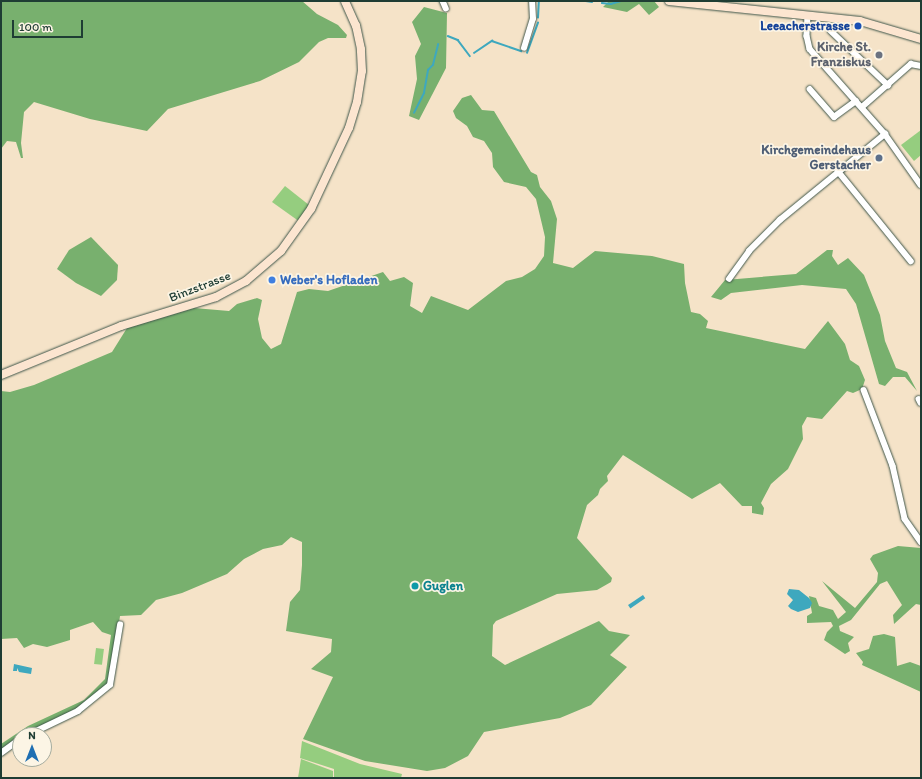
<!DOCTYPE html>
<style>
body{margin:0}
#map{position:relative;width:922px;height:779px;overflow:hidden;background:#f5e3c8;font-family:Itim,sans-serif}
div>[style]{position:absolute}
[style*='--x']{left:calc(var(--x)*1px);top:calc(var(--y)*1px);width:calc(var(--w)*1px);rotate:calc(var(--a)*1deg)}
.green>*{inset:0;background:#95cd7f;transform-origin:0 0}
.forest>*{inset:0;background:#78b06e}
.water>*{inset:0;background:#3ea8be;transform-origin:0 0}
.stream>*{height:1.5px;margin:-0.75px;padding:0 0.75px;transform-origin:0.75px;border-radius:0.75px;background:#3ea8be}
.roads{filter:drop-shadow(0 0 1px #3f564a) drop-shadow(0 0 1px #3f564a)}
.minor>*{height:5.5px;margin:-2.75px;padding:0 2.75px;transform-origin:2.75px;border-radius:2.75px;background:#fff}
.secondary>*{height:8px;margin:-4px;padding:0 4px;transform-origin:4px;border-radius:4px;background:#fce5d0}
.dots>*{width:11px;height:11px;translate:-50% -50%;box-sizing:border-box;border:2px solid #fcf5e5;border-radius:50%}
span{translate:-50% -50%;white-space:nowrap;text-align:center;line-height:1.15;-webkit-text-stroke:3.5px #fcf5e5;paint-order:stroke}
.transit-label{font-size:13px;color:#164399;font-weight:700}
.right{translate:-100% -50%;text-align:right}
.worship-label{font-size:13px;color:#5b616d;font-weight:700}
.service-label{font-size:13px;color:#4e5e75;font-weight:700}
.shop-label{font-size:13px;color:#366cbe;font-weight:700}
.left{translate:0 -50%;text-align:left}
.street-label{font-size:13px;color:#1f3d34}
.culture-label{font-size:13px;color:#0d838f;font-weight:700}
.frame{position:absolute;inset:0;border:2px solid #1f3d34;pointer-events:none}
.north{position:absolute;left:12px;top:727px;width:40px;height:40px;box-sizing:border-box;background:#fcf5e5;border:1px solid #a4ab9e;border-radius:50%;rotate:0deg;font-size:11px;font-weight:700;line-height:16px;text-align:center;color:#1f3d34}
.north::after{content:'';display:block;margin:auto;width:14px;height:18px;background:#1f6fb2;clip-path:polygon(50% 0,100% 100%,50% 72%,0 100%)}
.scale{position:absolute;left:12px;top:20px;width:71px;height:18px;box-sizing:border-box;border:2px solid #1f3d34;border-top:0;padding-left:5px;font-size:12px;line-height:14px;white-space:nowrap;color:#1f3d34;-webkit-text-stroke:3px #fcf5e5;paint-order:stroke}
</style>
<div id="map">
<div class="green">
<i style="clip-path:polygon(921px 130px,921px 155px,914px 161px,901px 145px)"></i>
<i style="clip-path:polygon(285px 186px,309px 205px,300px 222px,272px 202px)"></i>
<i style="left:96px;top:648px;width:8px;height:16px;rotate:7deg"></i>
<i style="clip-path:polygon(302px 741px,360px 764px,402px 774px,401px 778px,334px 778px,334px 769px,300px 758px)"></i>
<i style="clip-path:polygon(301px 759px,333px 771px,333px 778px,298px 778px)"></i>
</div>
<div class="forest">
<i style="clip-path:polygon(1px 1px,302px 1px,317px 14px,338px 25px,347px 35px,346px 38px,328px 38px,319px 42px,299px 62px,260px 81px,168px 109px,147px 131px,90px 119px,34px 102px,24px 112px,21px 143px,23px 158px,21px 158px,16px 142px,7px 141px,1px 149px)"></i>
<i style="clip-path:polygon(609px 1px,654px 1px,659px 7px,649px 15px,639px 4px,627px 12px,603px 7px)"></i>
<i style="clip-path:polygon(424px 7px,447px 13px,446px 68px,419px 120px,409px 116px,417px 79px,415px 56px,421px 44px,412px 22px)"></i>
<i style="clip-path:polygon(471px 95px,482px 110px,494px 111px,531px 172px,537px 175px,540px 187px,551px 201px,557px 219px,553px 263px,573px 268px,595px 251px,652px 256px,684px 264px,685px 283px,691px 312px,700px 314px,708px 321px,706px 328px,805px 349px,828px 321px,845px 344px,850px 360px,859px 366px,865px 380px,862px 389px,853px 393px,847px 391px,822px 419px,807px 417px,802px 426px,803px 439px,788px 469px,771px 484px,761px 503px,764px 508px,763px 515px,752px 513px,752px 506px,742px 506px,720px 483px,692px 499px,623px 455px,607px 476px,608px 481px,600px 489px,598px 495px,587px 505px,577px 538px,612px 578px,611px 582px,597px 590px,557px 594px,496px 621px,493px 625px,492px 656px,505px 665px,599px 621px,609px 631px,630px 635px,610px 655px,627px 667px,591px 705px,560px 718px,484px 732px,468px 756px,445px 768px,427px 771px,365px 761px,303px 739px,333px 677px,311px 669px,331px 652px,332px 639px,286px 631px,290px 602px,300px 590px,302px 565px,302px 542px,291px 537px,282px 545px,263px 549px,244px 559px,227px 574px,182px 593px,156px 600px,141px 615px,120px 616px,110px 685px,87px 704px,27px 735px,20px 735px,20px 739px,1px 753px,1px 744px,28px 726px,84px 700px,105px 679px,111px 635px,102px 632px,93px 622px,70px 630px,70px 640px,47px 647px,33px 644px,24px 648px,17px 638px,1px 639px,1px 391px,10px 392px,34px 385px,112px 352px,127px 328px,194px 308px,229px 311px,237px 304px,257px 298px,262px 300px,258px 319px,262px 338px,271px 349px,281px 344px,297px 292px,309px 289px,328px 291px,383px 272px,390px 281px,404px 277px,413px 283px,410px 306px,422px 313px,431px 296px,468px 310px,506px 281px,522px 277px,535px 269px,544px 256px,545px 237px,536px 199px,526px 187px,504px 182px,493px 167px,492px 153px,484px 141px,473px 137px,467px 126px,456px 118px,453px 111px,462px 98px)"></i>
<i style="clip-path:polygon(91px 237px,118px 265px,117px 280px,101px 296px,76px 283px,57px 269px,69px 250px)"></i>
<i style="clip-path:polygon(827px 250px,833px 250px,832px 256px,838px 265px,848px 258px,864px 275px,880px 315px,885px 341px,896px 368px,907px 372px,917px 391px,905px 377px,893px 377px,885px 386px,879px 384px,856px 304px,846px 289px,802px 285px,731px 293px,721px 300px,711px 297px,725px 280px,796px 274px)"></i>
<i style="clip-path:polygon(898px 546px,921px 548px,921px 605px,916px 604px,894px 624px,893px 615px,902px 605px,887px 581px,880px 584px,851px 620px,839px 626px,840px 631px,854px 637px,848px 643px,850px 651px,845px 654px,824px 640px,827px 632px,833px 626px,831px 622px,807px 623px,807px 616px,812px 613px,809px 596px,816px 598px,819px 606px,833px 610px,838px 619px,846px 612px,822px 581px,855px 608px,877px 582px,878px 573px,870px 559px,873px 555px)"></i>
<i style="clip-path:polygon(884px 634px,895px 637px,897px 666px,910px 662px,921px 666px,921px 692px,862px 665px,863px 662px,856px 653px,869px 649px,873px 636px)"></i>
</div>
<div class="water">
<i style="clip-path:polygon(789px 589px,799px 590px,809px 598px,812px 603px,810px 608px,798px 612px,791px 609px,788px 606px,793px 600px,787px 594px)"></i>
<i style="left:643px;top:595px;width:4px;height:18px;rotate:56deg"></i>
<i style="clip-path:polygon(14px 664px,32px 668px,31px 674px,19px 672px,17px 668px,17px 671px,13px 671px)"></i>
</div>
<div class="stream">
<i style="--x:586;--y:1;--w:6;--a:9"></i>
<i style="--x:602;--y:3;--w:9;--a:6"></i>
<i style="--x:611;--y:4;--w:10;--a:-17"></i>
<i style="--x:538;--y:18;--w:17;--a:-87"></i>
<i style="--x:448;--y:36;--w:11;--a:22"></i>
<i style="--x:458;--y:40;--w:20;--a:53"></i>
<i style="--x:474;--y:53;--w:22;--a:-34"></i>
<i style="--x:492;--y:41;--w:31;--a:19"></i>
<i style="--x:527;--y:53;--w:32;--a:-70"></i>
<i style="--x:414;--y:113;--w:22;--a:-63"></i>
<i style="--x:424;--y:93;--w:23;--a:-80"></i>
<i style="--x:428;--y:70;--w:7;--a:-45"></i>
<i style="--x:433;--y:65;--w:21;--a:-76"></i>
</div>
<div class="roads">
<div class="minor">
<i style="--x:443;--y:1;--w:8;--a:67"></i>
<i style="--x:808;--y:16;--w:20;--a:93"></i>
<i style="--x:807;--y:36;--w:13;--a:77"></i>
<i style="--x:810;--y:49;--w:113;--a:48.6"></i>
<i style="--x:885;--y:134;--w:62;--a:54.8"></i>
<i style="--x:831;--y:31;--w:79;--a:43.5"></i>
<i style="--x:524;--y:48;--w:30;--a:-73"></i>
<i style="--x:533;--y:19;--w:18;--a:-93"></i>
<i style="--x:810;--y:89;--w:37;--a:49"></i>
<i style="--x:834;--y:117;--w:27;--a:-36"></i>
<i style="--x:862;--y:107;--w:65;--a:-41.3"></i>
<i style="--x:911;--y:64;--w:10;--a:11"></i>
<i style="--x:838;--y:171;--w:116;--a:51"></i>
<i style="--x:729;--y:279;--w:34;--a:-54"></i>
<i style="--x:749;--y:251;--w:44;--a:-45"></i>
<i style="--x:780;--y:220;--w:136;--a:-39.3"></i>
<i style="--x:864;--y:390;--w:81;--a:69.1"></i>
<i style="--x:893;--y:466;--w:54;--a:77.2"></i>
<i style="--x:905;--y:519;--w:28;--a:55"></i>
<i style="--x:919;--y:399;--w:4;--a:63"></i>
<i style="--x:28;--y:735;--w:55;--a:-25.6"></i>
<i style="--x:78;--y:711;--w:41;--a:-39.1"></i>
<i style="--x:110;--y:685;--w:61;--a:-80.5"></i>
<i style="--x:1;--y:753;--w:24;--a:-36"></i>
</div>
<div class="secondary">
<i style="--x:669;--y:1;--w:192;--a:6"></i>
<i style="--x:860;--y:21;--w:64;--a:16.4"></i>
<i style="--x:1;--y:375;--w:130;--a:-22.2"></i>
<i style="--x:121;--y:326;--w:99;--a:-17"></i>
<i style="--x:216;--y:297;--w:34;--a:-28"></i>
<i style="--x:246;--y:281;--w:46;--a:-40.6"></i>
<i style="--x:281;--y:251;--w:52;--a:-54.5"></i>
<i style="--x:311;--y:209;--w:89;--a:-64.9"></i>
<i style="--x:349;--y:128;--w:27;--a:-73"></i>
<i style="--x:357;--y:102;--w:31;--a:-81"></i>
<i style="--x:362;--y:71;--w:22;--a:-93"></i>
<i style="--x:361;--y:49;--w:24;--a:-102"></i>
<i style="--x:356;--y:26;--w:27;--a:-114"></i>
</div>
</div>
<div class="dots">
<i style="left:858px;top:26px;background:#1a4fb4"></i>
<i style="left:879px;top:55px;background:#6b7280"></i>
<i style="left:879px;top:158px;background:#5c6f8a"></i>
<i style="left:272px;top:280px;background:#3f7fe0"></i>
<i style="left:415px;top:586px;background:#0f9aa8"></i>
</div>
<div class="transit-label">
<span class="right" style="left:850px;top:26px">Leeacherstrasse</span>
</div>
<div class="worship-label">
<span class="right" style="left:871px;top:55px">Kirche St.<br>Franziskus</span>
</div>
<div class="service-label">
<span class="right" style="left:871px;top:158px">Kirchgemeindehaus<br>Gerstacher</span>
</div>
<div class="shop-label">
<span class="left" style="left:280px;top:280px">Weber's Hofladen</span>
</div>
<div class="street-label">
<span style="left:200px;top:287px;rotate:-21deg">Binzstrasse</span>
</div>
<div class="culture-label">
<span class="left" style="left:423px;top:586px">Guglen</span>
</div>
<div class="frame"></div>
<div class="north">N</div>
<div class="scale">100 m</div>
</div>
